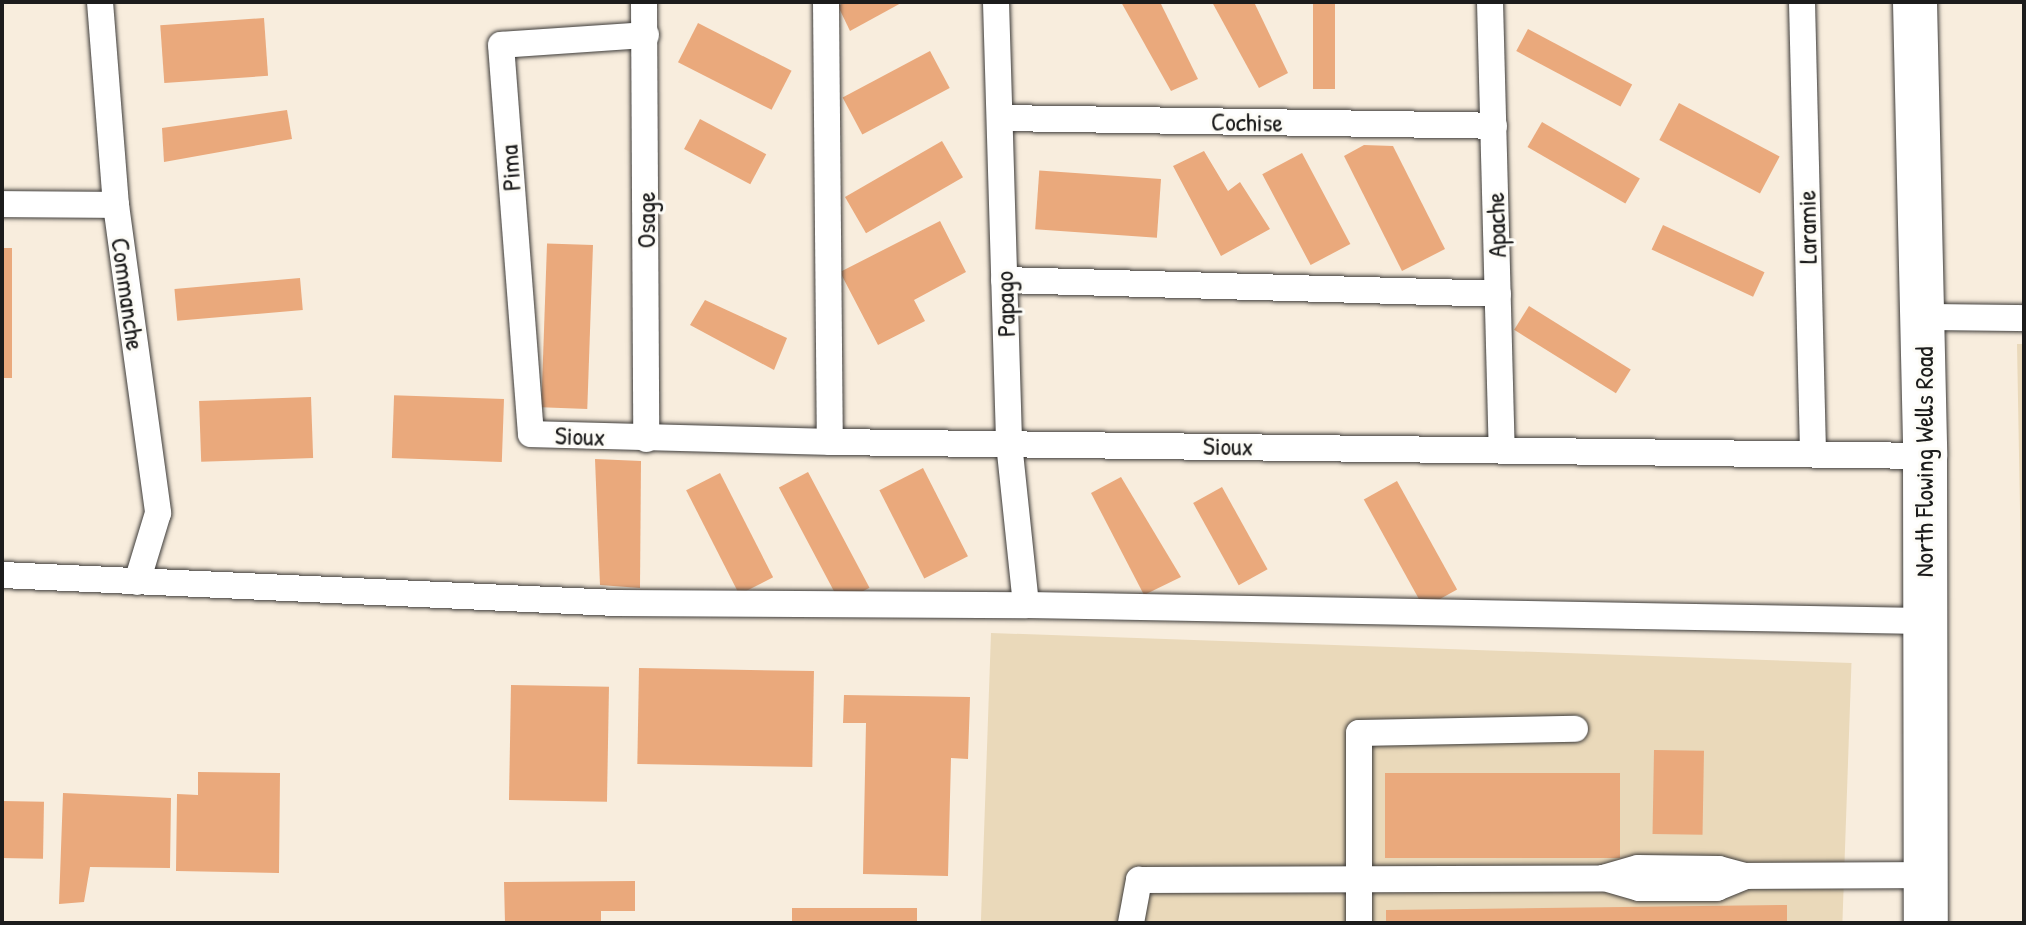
<!DOCTYPE html>
<style>
body{margin:0}
#map{position:relative;width:2026px;height:925px;overflow:hidden;background:#f8eddd;font-family:"Patrick Hand",sans-serif}
div>[style]{position:absolute}
[style*='--x']{left:calc(var(--x)*1px);top:calc(var(--y)*1px);width:calc(var(--w)*1px);rotate:calc(var(--a)*1deg)}
.built>*{inset:0;background:#ead9ba;transform-origin:0 0}
.building>*{inset:0;background:#eaa97c;transform-origin:0 0}
.roads{filter:drop-shadow(0 0 2px #3d3b39) drop-shadow(0 0 2px #3d3b39)}
.service>*{height:26px;margin:-13px;padding:0 13px;transform-origin:13px;border-radius:13px;background:#fff}
.primary>*{height:44px;margin:-22px;padding:0 22px;transform-origin:22px;border-radius:22px;background:#fff}
span{translate:-50% -50%;white-space:nowrap;text-align:center;line-height:1.15;-webkit-text-stroke:6px #fdfcf7;paint-order:stroke}
.street-label{font-size:26px;color:#1c1c1c}
.frame{position:absolute;inset:0;border:4px solid #1c1c1c;pointer-events:none}
</style>
<div id="map">
<div class="built">
<i style="clip-path:polygon(2017px 344px,2024px 344px,2023px 676px)"></i>
<i style="left:991px;top:633px;width:861px;height:290px;rotate:2deg"></i>
</div>
<div class="building">
<i style="clip-path:polygon(845px 2px,903px 2px,850px 31px,838px 6px)"></i>
<i style="clip-path:polygon(1121px 2px,1160px 2px,1198px 79px,1171px 91px)"></i>
<i style="clip-path:polygon(1212px 2px,1254px 2px,1288px 73px,1259px 88px)"></i>
<i style="left:1313px;top:2px;width:22px;height:87px"></i>
<i style="left:264px;top:18px;width:58px;height:104px;rotate:86deg"></i>
<i style="left:698px;top:23px;width:105px;height:44px;rotate:27deg"></i>
<i style="left:1528px;top:29px;width:118px;height:25px;rotate:28deg"></i>
<i style="left:930px;top:51px;width:42px;height:99px;rotate:62deg"></i>
<i style="left:1679px;top:103px;width:114px;height:42px;rotate:28deg"></i>
<i style="clip-path:polygon(287px 110px,292px 139px,164px 162px,162px 128px)"></i>
<i style="left:700px;top:119px;width:75px;height:34px;rotate:28deg"></i>
<i style="left:1542px;top:122px;width:113px;height:29px;rotate:30deg"></i>
<i style="left:942px;top:141px;width:42px;height:112px;rotate:60deg"></i>
<i style="clip-path:polygon(1364px 145px,1393px 146px,1445px 249px,1402px 271px,1344px 156px)"></i>
<i style="clip-path:polygon(1204px 151px,1228px 191px,1240px 182px,1270px 229px,1221px 256px,1173px 166px)"></i>
<i style="left:1302px;top:153px;width:103px;height:45px;rotate:62deg"></i>
<i style="left:1161px;top:179px;width:59px;height:122px;rotate:94deg"></i>
<i style="clip-path:polygon(940px 221px,966px 272px,914px 300px,925px 321px,878px 345px,840px 272px)"></i>
<i style="left:1663px;top:225px;width:112px;height:27px;rotate:25deg"></i>
<i style="left:593px;top:245px;width:164px;height:46px;rotate:92deg"></i>
<i style="left:2px;top:248px;width:10px;height:130px"></i>
<i style="left:300px;top:278px;width:32px;height:126px;rotate:85deg"></i>
<i style="clip-path:polygon(705px 300px,787px 338px,774px 370px,690px 325px)"></i>
<i style="left:1529px;top:306px;width:120px;height:28px;rotate:32deg"></i>
<i style="left:311px;top:397px;width:61px;height:112px;rotate:88deg"></i>
<i style="left:504px;top:399px;width:63px;height:110px;rotate:92deg"></i>
<i style="clip-path:polygon(595px 459px,641px 461px,640px 588px,600px 585px)"></i>
<i style="left:923px;top:468px;width:99px;height:49px;rotate:63deg"></i>
<i style="left:808px;top:472px;width:131px;height:33px;rotate:62deg"></i>
<i style="left:720px;top:473px;width:117px;height:38px;rotate:63deg"></i>
<i style="clip-path:polygon(1121px 477px,1181px 577px,1144px 595px,1091px 493px)"></i>
<i style="left:1397px;top:481px;width:124px;height:38px;rotate:61deg"></i>
<i style="left:1222px;top:487px;width:94px;height:33px;rotate:61deg"></i>
<i style="left:639px;top:668px;width:175px;height:96px;rotate:1deg"></i>
<i style="left:511px;top:685px;width:98px;height:115px;rotate:1deg"></i>
<i style="clip-path:polygon(844px 695px,970px 697px,968px 759px,951px 758px,948px 876px,863px 874px,866px 723px,843px 723px)"></i>
<i style="left:1654px;top:750px;width:50px;height:84px;rotate:1deg"></i>
<i style="clip-path:polygon(198px 772px,280px 773px,279px 873px,176px 871px,177px 794px,198px 795px)"></i>
<i style="left:1385px;top:773px;width:235px;height:85px"></i>
<i style="clip-path:polygon(63px 793px,171px 798px,170px 868px,90px 867px,84px 902px,59px 904px)"></i>
<i style="left:2px;top:801px;width:42px;height:57px;rotate:1deg"></i>
<i style="clip-path:polygon(635px 881px,635px 911px,601px 911px,601px 923px,505px 923px,504px 882px)"></i>
<i style="clip-path:polygon(1787px 905px,1787px 923px,1386px 923px,1386px 910px)"></i>
<i style="left:917px;top:908px;width:15px;height:125px;rotate:90deg"></i>
</div>
<div class="roads">
<div class="service">
<i style="--x:100;--y:2;--w:204;--a:85.5"></i>
<i style="--x:116;--y:205;--w:311;--a:82.2"></i>
<i style="--x:158;--y:513;--w:72;--a:106.9"></i>
<i style="--x:644;--y:2;--w:437;--a:89.7"></i>
<i style="--x:826;--y:2;--w:440;--a:89.5"></i>
<i style="--x:996;--y:2;--w:441;--a:88.3"></i>
<i style="--x:1009;--y:443;--w:163;--a:84"></i>
<i style="--x:1490;--y:2;--w:447;--a:88.5"></i>
<i style="--x:1802;--y:2;--w:451;--a:88.6"></i>
<i style="--x:646;--y:35;--w:145;--a:176.1"></i>
<i style="--x:501;--y:45;--w:390;--a:85.6"></i>
<i style="--x:531;--y:434;--w:299;--a:1.5"></i>
<i style="--x:830;--y:442;--w:1095;--a:0.73"></i>
<i style="--x:1000;--y:118;--w:494;--a:0.9"></i>
<i style="--x:2;--y:204;--w:114;--a:0.5"></i>
<i style="--x:1004;--y:280;--w:494;--a:1.6"></i>
<i style="--x:1923;--y:317;--w:101;--a:0.6"></i>
<i style="--x:2;--y:575;--w:616;--a:2.61"></i>
<i style="--x:617;--y:603;--w:409;--a:0.3"></i>
<i style="--x:1026;--y:605;--w:898;--a:1.02"></i>
<i style="--x:1746;--y:876;--w:179;--a:-0.3"></i>
<i style="--x:1131;--y:923;--w:44;--a:-79.5"></i>
<i style="--x:1139;--y:880;--w:464;--a:-0.2"></i>
<i style="--x:1603;--y:878;--w:36;--a:-16"></i>
<i style="--x:1638;--y:868;--w:81;--a:0.7"></i>
<i style="--x:1719;--y:869;--w:28;--a:15"></i>
<i style="--x:1746;--y:876;--w:31;--a:158"></i>
<i style="--x:1717;--y:888;--w:78;--a:180"></i>
<i style="--x:1639;--y:888;--w:37;--a:-164"></i>
<i style="--x:1359;--y:923;--w:190;--a:-90"></i>
<i style="--x:1359;--y:733;--w:216;--a:-1.1"></i>
</div>
<div class="primary">
<i style="--x:1915;--y:2;--w:454;--a:88.7"></i>
<i style="--x:1925;--y:456;--w:467;--a:89.9"></i>
</div>
</div>
<div class="street-label">
<span style="left:1247px;top:122px;rotate:1deg">Cochise</span>
<span style="left:510px;top:168px;rotate:-94deg">Pima</span>
<span style="left:646px;top:220px;rotate:-90deg">Osage</span>
<span style="left:1496px;top:225px;rotate:-92deg">Apache</span>
<span style="left:1807px;top:227px;rotate:-91deg">Laramie</span>
<span style="left:128px;top:294px;rotate:82deg">Commanche</span>
<span style="left:1005px;top:304px;rotate:-92deg">Papago</span>
<span style="left:580px;top:436px;rotate:2deg">Sioux</span>
<span style="left:1228px;top:446px;rotate:1deg">Sioux</span>
<span style="left:1924px;top:462px;rotate:-90deg">North Flowing Wells Road</span>
</div>
<div class="frame"></div>
</div>
